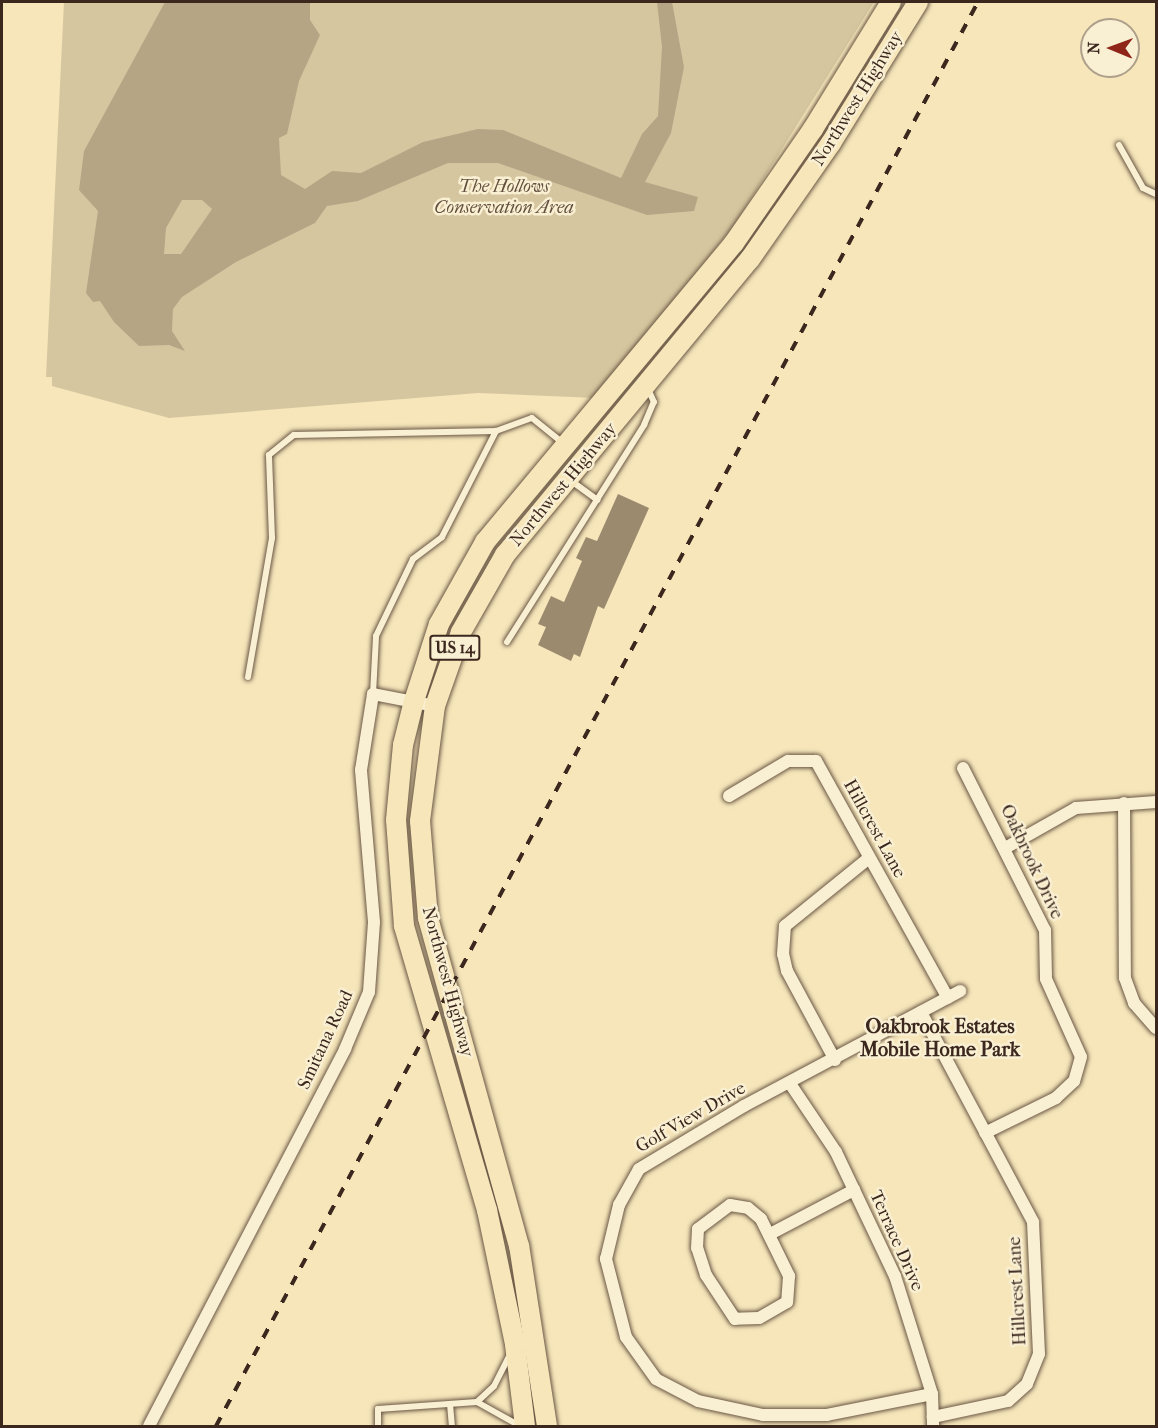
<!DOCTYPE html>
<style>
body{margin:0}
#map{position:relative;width:1158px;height:1428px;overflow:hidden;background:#f6e6ba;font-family:"IM FELL French Canon",serif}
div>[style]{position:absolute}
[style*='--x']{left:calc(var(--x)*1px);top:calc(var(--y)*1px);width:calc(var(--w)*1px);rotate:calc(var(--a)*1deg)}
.green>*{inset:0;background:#d6c69f}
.water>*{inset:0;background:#b6a585}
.building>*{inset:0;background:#9c8a6f}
.roads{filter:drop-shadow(0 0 2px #6a5745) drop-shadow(0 0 2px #6a5745)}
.service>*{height:6px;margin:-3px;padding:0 3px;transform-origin:3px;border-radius:3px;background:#f9efd2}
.minor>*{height:12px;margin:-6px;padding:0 6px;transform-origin:6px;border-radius:6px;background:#f9efd2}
.primary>*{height:20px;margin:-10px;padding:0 10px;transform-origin:10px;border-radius:10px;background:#f6e6ba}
.rail>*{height:4px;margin-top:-2px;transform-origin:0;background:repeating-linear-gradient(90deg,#3b271e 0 10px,transparent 0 20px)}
span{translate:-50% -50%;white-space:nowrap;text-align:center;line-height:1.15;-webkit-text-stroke:5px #f9efd2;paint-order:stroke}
.shield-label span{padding:2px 4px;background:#f9efd2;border:2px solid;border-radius:4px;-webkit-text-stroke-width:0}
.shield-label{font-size:16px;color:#3b271e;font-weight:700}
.street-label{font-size:18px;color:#3b271e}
.park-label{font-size:18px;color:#624f3e;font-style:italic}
.neighbourhood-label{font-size:20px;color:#3b271e;font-weight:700}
.frame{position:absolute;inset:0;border:3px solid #3b271e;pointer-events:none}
.north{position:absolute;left:1080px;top:18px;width:60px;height:60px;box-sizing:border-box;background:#f9efd2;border:2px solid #ad9f8a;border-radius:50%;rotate:271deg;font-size:16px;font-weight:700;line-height:24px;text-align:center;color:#3b271e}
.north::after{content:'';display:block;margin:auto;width:21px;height:27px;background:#8f2418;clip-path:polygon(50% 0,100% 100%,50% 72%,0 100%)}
</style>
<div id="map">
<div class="green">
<i style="clip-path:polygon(64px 2px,874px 2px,733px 227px,595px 398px,478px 393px,169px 418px,52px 386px,52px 377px,46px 377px)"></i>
</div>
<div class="water">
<i style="clip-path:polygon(evenodd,165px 2px,310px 2px,310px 20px,320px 35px,299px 81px,287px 134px,279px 138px,281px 175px,305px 189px,332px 171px,361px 173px,423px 142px,478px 129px,503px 130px,621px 178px,642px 134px,658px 116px,662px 47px,657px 2px,672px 2px,684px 67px,671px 133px,645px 182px,698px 197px,694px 211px,647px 215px,498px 163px,448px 163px,358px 201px,327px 206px,315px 223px,236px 262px,182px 297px,173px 309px,172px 331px,185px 351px,169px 345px,139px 346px,114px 322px,100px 301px,93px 302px,86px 293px,98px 211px,79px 190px,84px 151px,165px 2px,182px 200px,202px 200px,212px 209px,181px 254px,164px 254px,166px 228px,182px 200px)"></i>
</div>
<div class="building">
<i style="clip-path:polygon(618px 494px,649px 508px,604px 609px,598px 606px,580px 657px,574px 654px,571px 661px,538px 645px,546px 627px,538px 624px,551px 596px,564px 602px,582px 561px,576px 558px,586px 537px,597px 541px)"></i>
</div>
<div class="roads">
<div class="service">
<i style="--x:1119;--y:145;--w:49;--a:60.8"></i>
<i style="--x:1143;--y:188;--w:14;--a:25"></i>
<i style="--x:570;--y:480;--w:34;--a:36"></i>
<i style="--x:507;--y:642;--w:257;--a:-57.7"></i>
<i style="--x:644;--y:425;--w:25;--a:-67"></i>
<i style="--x:654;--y:402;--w:14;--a:-115"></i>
<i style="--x:248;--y:677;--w:141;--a:-80.2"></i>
<i style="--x:272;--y:538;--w:83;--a:-92.1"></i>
<i style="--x:269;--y:455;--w:32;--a:-39"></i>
<i style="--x:294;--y:435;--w:202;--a:-1.1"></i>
<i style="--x:496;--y:431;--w:38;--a:-20"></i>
<i style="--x:532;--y:418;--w:40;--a:39"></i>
<i style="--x:373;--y:694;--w:58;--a:-87"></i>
<i style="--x:376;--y:636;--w:85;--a:-64.3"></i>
<i style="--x:413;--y:559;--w:36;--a:-37"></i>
<i style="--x:442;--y:537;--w:119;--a:-63"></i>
<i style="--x:477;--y:1402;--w:23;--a:-43"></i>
<i style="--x:494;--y:1386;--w:36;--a:-63"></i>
<i style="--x:450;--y:1404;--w:22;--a:85"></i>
<i style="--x:378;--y:1426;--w:17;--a:-90"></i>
<i style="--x:378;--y:1409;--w:99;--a:-4"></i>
<i style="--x:477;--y:1402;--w:49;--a:29.2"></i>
</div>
<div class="minor">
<i style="--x:963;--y:768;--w:182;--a:63.2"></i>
<i style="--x:1045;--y:930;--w:49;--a:88.8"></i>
<i style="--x:1046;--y:979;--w:85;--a:65.8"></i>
<i style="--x:1081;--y:1057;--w:25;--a:106"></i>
<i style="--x:1074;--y:1081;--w:25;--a:137"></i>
<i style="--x:1056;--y:1098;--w:79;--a:153.8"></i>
<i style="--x:729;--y:796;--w:69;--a:-30.7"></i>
<i style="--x:788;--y:761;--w:28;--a:0"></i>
<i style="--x:816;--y:761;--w:271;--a:60.9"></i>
<i style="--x:1124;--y:803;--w:175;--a:89.7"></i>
<i style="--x:1125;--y:978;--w:27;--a:70"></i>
<i style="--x:1134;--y:1003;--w:33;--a:49"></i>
<i style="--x:1007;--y:847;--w:79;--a:-29.5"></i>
<i style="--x:1076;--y:808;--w:80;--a:-4.3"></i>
<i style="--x:921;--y:1012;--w:238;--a:61.9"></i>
<i style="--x:1033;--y:1222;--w:132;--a:87.4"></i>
<i style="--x:1039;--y:1354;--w:32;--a:112"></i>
<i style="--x:1027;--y:1384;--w:25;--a:138"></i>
<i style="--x:1008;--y:1401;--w:77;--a:168"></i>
<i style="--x:835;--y:1060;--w:101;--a:-118.3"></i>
<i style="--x:787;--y:971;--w:17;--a:-103"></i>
<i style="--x:783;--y:954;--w:28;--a:-86"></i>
<i style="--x:785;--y:926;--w:108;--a:-39"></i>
<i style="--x:791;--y:1085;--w:81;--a:56.1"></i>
<i style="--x:836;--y:1152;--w:137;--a:64.6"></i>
<i style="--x:895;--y:1276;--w:124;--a:72.6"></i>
<i style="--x:932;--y:1394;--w:32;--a:88"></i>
<i style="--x:730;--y:1205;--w:18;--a:9"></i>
<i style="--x:748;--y:1208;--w:17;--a:40"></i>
<i style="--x:761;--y:1219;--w:64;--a:63.8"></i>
<i style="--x:789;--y:1276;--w:26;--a:94"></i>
<i style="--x:787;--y:1302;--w:32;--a:150"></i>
<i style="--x:759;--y:1318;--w:24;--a:178"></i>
<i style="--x:735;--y:1319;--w:53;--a:-123.4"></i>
<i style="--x:706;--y:1275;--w:28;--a:-108"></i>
<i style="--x:697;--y:1248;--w:19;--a:-87"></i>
<i style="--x:698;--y:1229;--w:40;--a:-37"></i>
<i style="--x:772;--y:1233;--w:93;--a:-27.7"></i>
<i style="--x:932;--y:1394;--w:107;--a:168.7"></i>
<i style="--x:827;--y:1415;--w:64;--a:180"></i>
<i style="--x:763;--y:1415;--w:66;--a:-167.8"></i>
<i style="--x:698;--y:1401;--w:47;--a:-152.4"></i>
<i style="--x:656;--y:1379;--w:52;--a:-125.5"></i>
<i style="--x:626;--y:1337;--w:81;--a:-104.4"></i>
<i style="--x:606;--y:1259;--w:56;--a:-76.5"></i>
<i style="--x:619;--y:1205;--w:41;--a:-60.9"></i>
<i style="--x:639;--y:1169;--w:122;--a:-31"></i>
<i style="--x:744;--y:1106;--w:245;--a:-28"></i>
<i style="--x:149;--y:1426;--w:425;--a:-62.5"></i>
<i style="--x:345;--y:1049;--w:62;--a:-67.2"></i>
<i style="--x:369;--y:992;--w:70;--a:-85.9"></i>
<i style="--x:374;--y:922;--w:153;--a:-94.9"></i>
<i style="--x:361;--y:770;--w:77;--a:-81"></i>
<i style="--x:373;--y:694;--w:63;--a:11"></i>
</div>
<div class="primary">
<i style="--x:525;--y:1426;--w:83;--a:-97"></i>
<i style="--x:515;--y:1344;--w:137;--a:-101.8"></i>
<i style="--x:487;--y:1210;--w:296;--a:-106.3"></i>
<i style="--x:404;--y:926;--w:106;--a:-94.3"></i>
<i style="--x:396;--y:820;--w:75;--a:-84.7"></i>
<i style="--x:403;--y:745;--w:45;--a:-76"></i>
<i style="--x:414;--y:701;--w:81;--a:-72"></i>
<i style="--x:439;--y:624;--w:94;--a:-60.7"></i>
<i style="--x:485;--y:542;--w:389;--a:-50.2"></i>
<i style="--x:734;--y:243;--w:139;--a:-55.3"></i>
<i style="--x:813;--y:129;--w:149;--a:-58.4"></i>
<i style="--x:547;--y:1426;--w:182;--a:-98.8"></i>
<i style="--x:519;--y:1246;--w:340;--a:-105.5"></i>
<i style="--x:428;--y:918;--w:97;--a:-94.7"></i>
<i style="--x:420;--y:821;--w:116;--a:-82.6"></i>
<i style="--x:435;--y:706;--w:78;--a:-70.6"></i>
<i style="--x:461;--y:632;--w:89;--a:-60.3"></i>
<i style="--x:505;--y:555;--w:384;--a:-50.4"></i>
<i style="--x:750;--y:259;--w:141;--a:-55.1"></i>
<i style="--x:831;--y:143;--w:166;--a:-58.3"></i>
</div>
</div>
<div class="rail">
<i style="--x:216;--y:1426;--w:1615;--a:-61.85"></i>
</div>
<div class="shield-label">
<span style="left:455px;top:648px">US 14</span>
</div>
<div class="street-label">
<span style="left:858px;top:99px;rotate:-58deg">Northwest Highway</span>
<span style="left:564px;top:485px;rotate:-50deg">Northwest Highway</span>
<span style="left:874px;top:829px;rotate:61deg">Hillcrest Lane</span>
<span style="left:1031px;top:862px;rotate:65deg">Oakbrook Drive</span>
<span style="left:447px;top:982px;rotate:75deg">Northwest Highway</span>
<span style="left:326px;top:1040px;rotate:-65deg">Smitana Road</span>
<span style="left:691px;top:1118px;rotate:-30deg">Golf View Drive</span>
<span style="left:896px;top:1241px;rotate:66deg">Terrace Drive</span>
<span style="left:1018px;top:1291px;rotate:-93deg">Hillcrest Lane</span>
</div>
<div class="park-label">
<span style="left:504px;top:198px">The Hollows<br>Conservation Area</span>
</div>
<div class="neighbourhood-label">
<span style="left:940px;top:1038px">Oakbrook Estates<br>Mobile Home Park</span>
</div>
<div class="frame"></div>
<div class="north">N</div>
</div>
